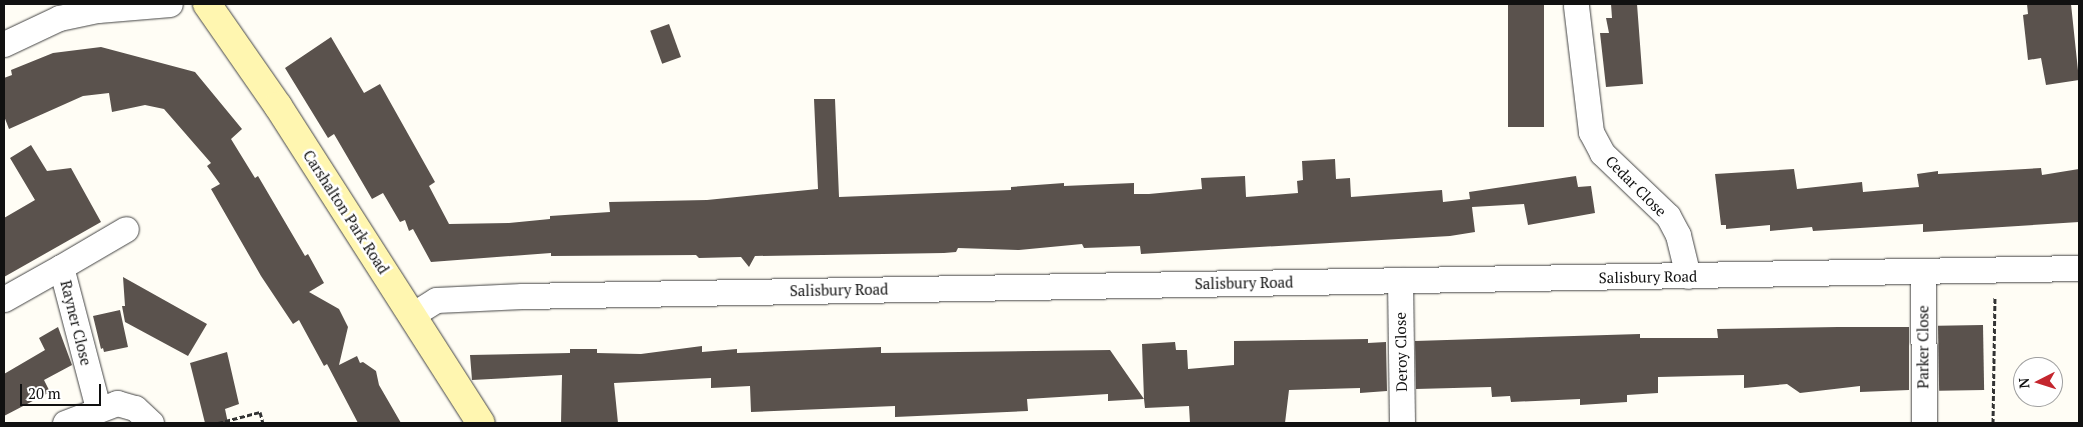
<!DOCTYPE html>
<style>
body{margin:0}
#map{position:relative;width:2083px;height:427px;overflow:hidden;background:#fffdf5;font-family:"PT Serif",serif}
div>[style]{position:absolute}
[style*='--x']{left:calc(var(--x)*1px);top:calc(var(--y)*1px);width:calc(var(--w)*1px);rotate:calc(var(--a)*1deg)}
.building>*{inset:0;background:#5a524d;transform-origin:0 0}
.path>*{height:3px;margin-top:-1.5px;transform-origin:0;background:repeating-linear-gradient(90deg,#333 0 5px,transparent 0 7.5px)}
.roads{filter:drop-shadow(0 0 1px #444) drop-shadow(0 0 1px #444)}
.minor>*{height:25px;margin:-12.5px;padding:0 12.5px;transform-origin:12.5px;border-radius:12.5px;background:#fff}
.secondary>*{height:28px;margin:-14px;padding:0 14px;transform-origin:14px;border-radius:14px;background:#fff6b0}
span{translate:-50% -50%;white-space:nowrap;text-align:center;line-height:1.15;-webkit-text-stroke:5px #fff;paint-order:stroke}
.street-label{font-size:15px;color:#111}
.frame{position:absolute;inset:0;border:5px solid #111;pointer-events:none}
.north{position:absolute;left:2013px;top:357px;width:50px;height:50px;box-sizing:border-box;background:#fff;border:1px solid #a0a0a0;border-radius:50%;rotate:265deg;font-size:14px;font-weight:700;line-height:20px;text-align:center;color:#111}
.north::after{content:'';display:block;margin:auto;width:18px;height:22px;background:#c4262e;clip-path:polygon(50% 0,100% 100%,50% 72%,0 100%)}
.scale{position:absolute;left:20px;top:384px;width:81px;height:22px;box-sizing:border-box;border:2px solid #111;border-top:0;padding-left:6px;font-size:15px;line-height:18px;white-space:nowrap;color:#111;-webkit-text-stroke:4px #fff;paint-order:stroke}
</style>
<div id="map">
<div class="building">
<i style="left:1508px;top:4px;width:36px;height:123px"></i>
<i style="clip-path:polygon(1611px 4px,1637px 4px,1643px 84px,1606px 87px,1600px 33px,1609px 33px,1606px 18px,1612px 18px)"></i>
<i style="clip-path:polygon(2027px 4px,2071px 4px,2079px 80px,2046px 85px,2041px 58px,2028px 60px,2023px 15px,2028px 14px)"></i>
<i style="left:669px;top:24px;width:35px;height:20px;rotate:70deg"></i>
<i style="clip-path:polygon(331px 37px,364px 93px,380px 84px,435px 182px,429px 186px,449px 224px,509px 223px,550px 219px,550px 216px,610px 212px,609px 202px,707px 200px,818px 189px,814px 99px,835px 99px,839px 197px,1011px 190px,1011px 187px,1064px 183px,1064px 186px,1134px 183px,1134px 194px,1149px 194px,1202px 189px,1201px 178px,1245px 176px,1246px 197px,1298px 193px,1297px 181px,1303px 180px,1302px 161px,1335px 159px,1336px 179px,1350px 178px,1351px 197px,1442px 190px,1443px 202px,1470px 199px,1469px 192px,1576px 176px,1578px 187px,1591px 186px,1595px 213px,1528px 225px,1524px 204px,1472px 207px,1475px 232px,1450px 236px,1141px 254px,1140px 246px,1084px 248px,1082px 244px,1019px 250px,958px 248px,956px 252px,944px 253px,755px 256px,749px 267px,741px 257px,699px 258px,696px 255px,551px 256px,551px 253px,431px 262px,413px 229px,409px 231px,405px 220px,400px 222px,383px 193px,372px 199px,334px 134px,328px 138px,285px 68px)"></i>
<i style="clip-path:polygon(101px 47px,195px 72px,242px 129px,231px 139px,255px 178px,258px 176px,305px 256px,308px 254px,324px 283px,309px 292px,339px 309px,348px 327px,339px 365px,357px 356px,360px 363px,363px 362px,376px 371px,379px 385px,401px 423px,358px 423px,327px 364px,324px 366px,299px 320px,293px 324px,261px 276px,211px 189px,220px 184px,207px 166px,211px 163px,164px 109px,145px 105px,112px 112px,109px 93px,83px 96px,9px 129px,4px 116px,4px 78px,12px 75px,11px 70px,53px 53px)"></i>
<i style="clip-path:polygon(31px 145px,47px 171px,71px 168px,101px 222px,4px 277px,4px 218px,35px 200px,10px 158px)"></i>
<i style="clip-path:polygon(2041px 168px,2042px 175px,2079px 169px,2079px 222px,1923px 232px,1923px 224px,1813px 231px,1812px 227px,1770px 231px,1770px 225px,1726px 229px,1726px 225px,1721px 225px,1715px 174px,1794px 169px,1797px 189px,1862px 182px,1863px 192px,1919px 187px,1917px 174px,1938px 171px,1938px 174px)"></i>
<i style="clip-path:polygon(123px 277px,207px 324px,188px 356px,125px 322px,122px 306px,125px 306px)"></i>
<i style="clip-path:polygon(120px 310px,128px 347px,104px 352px,103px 348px,101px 349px,93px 316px)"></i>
<i style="left:1983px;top:325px;width:65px;height:45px;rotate:89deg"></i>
<i style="clip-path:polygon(58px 327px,72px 365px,44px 380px,50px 392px,4px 416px,4px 374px,45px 350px,39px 338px)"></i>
<i style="clip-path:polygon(1838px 327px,1909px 327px,1909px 390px,1860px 392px,1860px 386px,1800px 393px,1787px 384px,1744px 388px,1744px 375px,1658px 377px,1658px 393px,1627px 395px,1627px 402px,1580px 405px,1580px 399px,1511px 402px,1510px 396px,1492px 397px,1491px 387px,1416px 389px,1415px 341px,1640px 334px,1640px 338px,1718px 338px,1717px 329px)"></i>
<i style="clip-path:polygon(1368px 339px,1368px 343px,1386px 342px,1387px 391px,1360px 393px,1360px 388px,1289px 390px,1285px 423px,1190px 423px,1189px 406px,1145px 408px,1144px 399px,1108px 401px,1108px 394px,1027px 399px,1028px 411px,895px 417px,895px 406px,751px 412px,750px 386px,711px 388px,711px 378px,614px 383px,618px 423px,561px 423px,562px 375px,472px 380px,470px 355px,570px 353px,570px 349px,597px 349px,597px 353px,641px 354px,702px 346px,702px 352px,737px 349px,737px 353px,881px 347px,881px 353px,1110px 350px,1144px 399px,1142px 344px,1175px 342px,1176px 350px,1187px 350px,1188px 369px,1234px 365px,1234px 341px)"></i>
<i style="clip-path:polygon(227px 352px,239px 404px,225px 409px,228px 423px,205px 423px,190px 363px)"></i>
</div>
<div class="path">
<i style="--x:218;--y:423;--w:43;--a:-14.7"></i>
<i style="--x:260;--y:412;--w:11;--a:75"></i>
<i style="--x:1993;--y:423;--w:127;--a:-89.1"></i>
</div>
<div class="roads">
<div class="minor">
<i style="--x:1576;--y:6;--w:127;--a:83.2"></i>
<i style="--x:1591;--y:132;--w:24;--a:62"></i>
<i style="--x:1602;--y:153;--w:91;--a:43.7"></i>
<i style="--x:1668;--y:216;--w:21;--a:62"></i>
<i style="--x:1678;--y:235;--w:42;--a:76.3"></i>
<i style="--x:4;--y:44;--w:61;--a:-25.3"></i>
<i style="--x:59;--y:18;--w:40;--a:-12"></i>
<i style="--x:98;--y:10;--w:72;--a:-4.8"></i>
<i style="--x:61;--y:267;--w:75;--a:-30.3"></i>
<i style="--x:1923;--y:271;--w:152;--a:89.6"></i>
<i style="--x:1400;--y:280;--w:143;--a:89.2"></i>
<i style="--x:4;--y:299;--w:65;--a:-29.3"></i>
<i style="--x:61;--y:267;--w:146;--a:75.3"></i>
<i style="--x:412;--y:315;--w:28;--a:-32"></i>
<i style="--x:436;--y:300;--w:86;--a:-2.7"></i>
<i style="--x:522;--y:296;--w:1557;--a:-1.03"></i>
<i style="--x:65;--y:423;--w:56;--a:-21"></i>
<i style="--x:117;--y:403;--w:19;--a:16"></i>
<i style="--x:135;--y:408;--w:22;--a:43"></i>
</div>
<div class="secondary">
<i style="--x:207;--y:4;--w:124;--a:55.2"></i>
<i style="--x:278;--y:106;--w:376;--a:57.4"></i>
</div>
</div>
<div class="street-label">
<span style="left:1636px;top:186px;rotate:45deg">Cedar Close</span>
<span style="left:346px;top:212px;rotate:57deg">Carshalton Park Road</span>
<span style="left:1648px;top:277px;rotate:-1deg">Salisbury Road</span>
<span style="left:1244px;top:283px;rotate:-1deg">Salisbury Road</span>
<span style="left:839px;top:290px;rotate:-1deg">Salisbury Road</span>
<span style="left:76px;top:323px;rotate:76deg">Rayner Close</span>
<span style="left:1923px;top:347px;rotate:-90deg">Parker Close</span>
<span style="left:1401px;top:352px;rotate:-91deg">Deroy Close</span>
</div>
<div class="frame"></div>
<div class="north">N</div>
<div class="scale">20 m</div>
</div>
